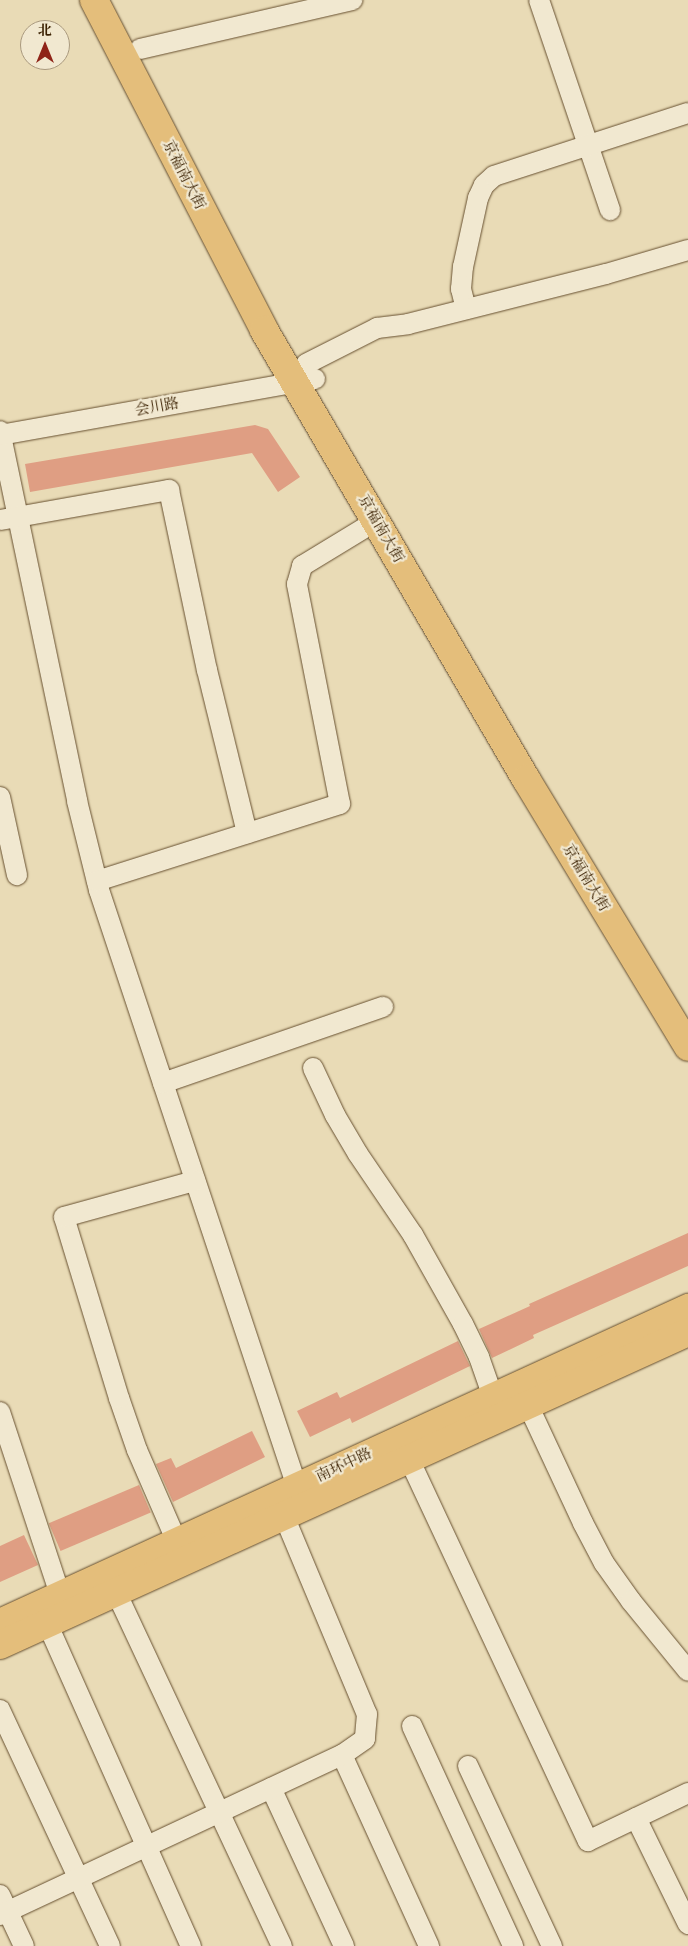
<!DOCTYPE html>
<meta charset="utf-8">
<style>
body{margin:0}
#map{position:relative;width:688px;height:1946px;overflow:hidden;background:#e9dbb6;font-family:"IM FELL French Canon","Noto Serif SC",serif}
div>[style]{position:absolute}
[style*='--x']{left:calc(var(--x)*1px);top:calc(var(--y)*1px);width:calc(var(--w)*1px);rotate:calc(var(--a)*1deg)}
.building>*{inset:0;background:#df9e83;transform-origin:0 0}
.roads{filter:drop-shadow(0 0 1px #675030) drop-shadow(0 0 1px #675030)}
.minor>*{height:20px;margin:-10px;padding:0 10px;transform-origin:10px;border-radius:10px;background:#f1e8d0}
.highway>*{height:28px;margin:-14px;padding:0 14px;transform-origin:14px;border-radius:14px;background:#e4be7b}
span{translate:-50% -50%;white-space:nowrap;text-align:center;line-height:1.15;-webkit-text-stroke:4.5px #f1e8d0;paint-order:stroke}
.street-label{font-size:15px;color:#3c2203}
.north{position:absolute;left:20px;top:20px;width:50px;height:50px;box-sizing:border-box;background:#f1e8d0;border:1px solid #a9997e;border-radius:50%;rotate:0deg;font-size:14px;font-weight:700;line-height:20px;text-align:center;color:#3c2203}
.north::after{content:'';display:block;margin:auto;width:18px;height:22px;background:#8f2418;clip-path:polygon(50% 0,100% 100%,50% 72%,0 100%)}
</style>
<div id="map">
<div class="building">
<i style="clip-path:polygon(255px 425px,268px 429px,300px 477px,278px 492px,252px 453px,30px 492px,25px 464px)"></i>
<i style="clip-path:polygon(688px 1233px,688px 1266px,533px 1335px,534px 1338px,492px 1358px,479px 1329px,530px 1306px,529px 1304px)"></i>
<i style="clip-path:polygon(458px 1341px,470px 1366px,352px 1423px,350px 1418px,310px 1437px,297px 1411px,337px 1392px,340px 1398px)"></i>
<i style="clip-path:polygon(252px 1431px,265px 1457px,173px 1502px,156px 1464px,171px 1458px,176px 1468px)"></i>
<i style="left:139px;top:1485px;width:30px;height:98px;rotate:67deg"></i>
<i style="clip-path:polygon(24px 1535px,38px 1565px,0 1582px,0 1546px)"></i>
</div>
<div class="roads">
<div class="minor">
<i style="--x:539;--y:0;--w:222;--a:71.3"></i>
<i style="--x:140;--y:49;--w:218;--a:-13"></i>
<i style="--x:466;--y:309;--w:21;--a:-104"></i>
<i style="--x:461;--y:289;--w:22;--a:-85"></i>
<i style="--x:463;--y:267;--w:71;--a:-77.7"></i>
<i style="--x:478;--y:198;--w:14;--a:-65"></i>
<i style="--x:484;--y:185;--w:13;--a:-42"></i>
<i style="--x:494;--y:176;--w:204;--a:-18"></i>
<i style="--x:306;--y:364;--w:80;--a:-26.9"></i>
<i style="--x:377;--y:328;--w:31;--a:-7"></i>
<i style="--x:408;--y:324;--w:204;--a:-14.2"></i>
<i style="--x:606;--y:274;--w:85;--a:-16.3"></i>
<i style="--x:0;--y:431;--w:378;--a:78.2"></i>
<i style="--x:77;--y:801;--w:92;--a:76.1"></i>
<i style="--x:99;--y:890;--w:629;--a:71.65"></i>
<i style="--x:0;--y:435;--w:320;--a:-10.1"></i>
<i style="--x:0;--y:520;--w:172;--a:-10.1"></i>
<i style="--x:169;--y:490;--w:184;--a:78.1"></i>
<i style="--x:207;--y:670;--w:168;--a:76.2"></i>
<i style="--x:0;--y:797;--w:80;--a:77.7"></i>
<i style="--x:97;--y:881;--w:255;--a:-17.6"></i>
<i style="--x:340;--y:804;--w:224;--a:-101.1"></i>
<i style="--x:297;--y:584;--w:19;--a:-74"></i>
<i style="--x:302;--y:566;--w:87;--a:-31.3"></i>
<i style="--x:313;--y:1068;--w:52;--a:64.9"></i>
<i style="--x:335;--y:1115;--w:45;--a:59.5"></i>
<i style="--x:358;--y:1154;--w:98;--a:55.8"></i>
<i style="--x:413;--y:1235;--w:102;--a:60.7"></i>
<i style="--x:463;--y:1324;--w:37;--a:64"></i>
<i style="--x:479;--y:1357;--w:42;--a:70.7"></i>
<i style="--x:163;--y:1083;--w:233;--a:-19.1"></i>
<i style="--x:528;--y:1405;--w:130;--a:65"></i>
<i style="--x:583;--y:1523;--w:45;--a:62.3"></i>
<i style="--x:604;--y:1563;--w:47;--a:54.6"></i>
<i style="--x:631;--y:1601;--w:90;--a:50.8"></i>
<i style="--x:0;--y:1412;--w:193;--a:71.8"></i>
<i style="--x:409;--y:1459;--w:422;--a:64.9"></i>
<i style="--x:588;--y:1841;--w:111;--a:-25.6"></i>
<i style="--x:284;--y:1516;--w:215;--a:67.3"></i>
<i style="--x:367;--y:1714;--w:25;--a:95"></i>
<i style="--x:365;--y:1739;--w:28;--a:145"></i>
<i style="--x:342;--y:1755;--w:210;--a:65.5"></i>
<i style="--x:177;--y:1542;--w:100;--a:-113.5"></i>
<i style="--x:137;--y:1450;--w:55;--a:-109.1"></i>
<i style="--x:119;--y:1398;--w:189;--a:-106.9"></i>
<i style="--x:64;--y:1217;--w:136;--a:-15.4"></i>
<i style="--x:116;--y:1592;--w:391;--a:64.9"></i>
<i style="--x:47;--y:1623;--w:354;--a:66"></i>
<i style="--x:0;--y:1710;--w:260;--a:65"></i>
<i style="--x:412;--y:1726;--w:242;--a:65.3"></i>
<i style="--x:468;--y:1766;--w:199;--a:65"></i>
<i style="--x:271;--y:1788;--w:174;--a:65.2"></i>
<i style="--x:636;--y:1818;--w:118;--a:63.9"></i>
<i style="--x:0;--y:1895;--w:56;--a:64.8"></i>
<i style="--x:0;--y:1915;--w:378;--a:-25.1"></i>
</div>
<div class="highway">
<i style="--x:94;--y:0;--w:371;--a:62.7"></i>
<i style="--x:264;--y:330;--w:520;--a:59.74"></i>
<i style="--x:526;--y:779;--w:313;--a:58.8"></i>
<i style="--x:0;--y:1623;--w:757;--a:-24.6"></i>
<i style="--x:0;--y:1645;--w:756;--a:-24.46"></i>
</div>
</div>
<div class="street-label">
<span style="left:184px;top:175px;rotate:63deg">京福南大街</span>
<span style="left:157px;top:407px;rotate:-10deg">会川路</span>
<span style="left:381px;top:529px;rotate:60deg">京福南大街</span>
<span style="left:586px;top:878px;rotate:59deg">京福南大街</span>
<span style="left:344px;top:1465px;rotate:-25deg">南环中路</span>
</div>
<div class="north">北</div>
</div>
